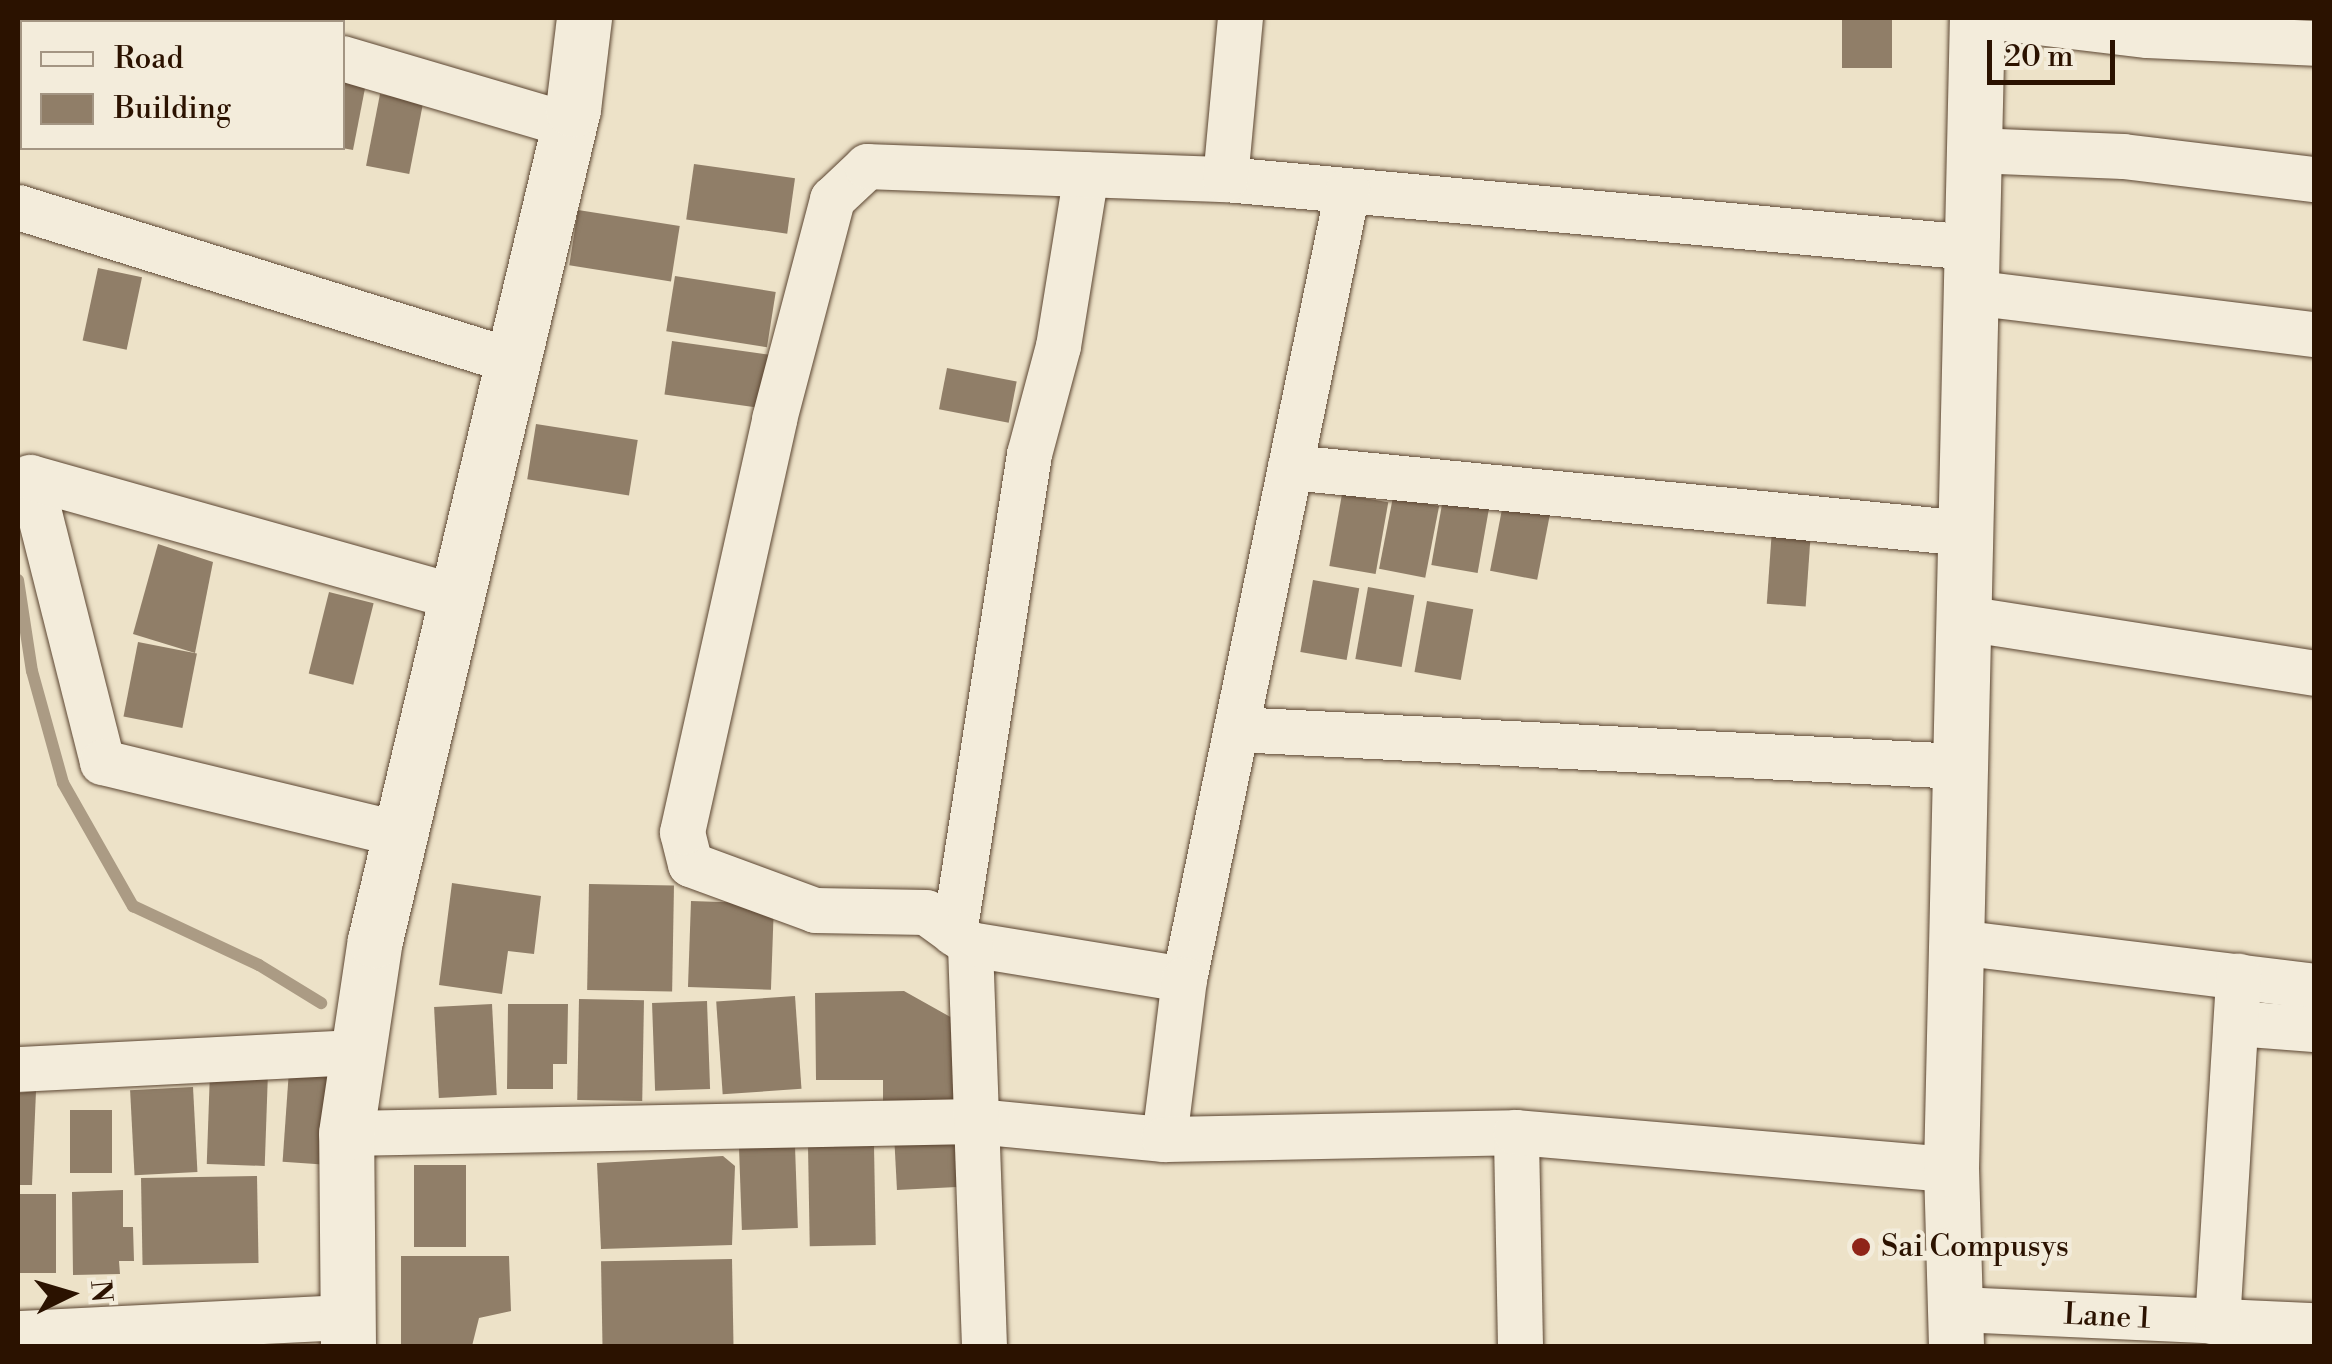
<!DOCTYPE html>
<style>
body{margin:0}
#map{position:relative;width:2332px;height:1364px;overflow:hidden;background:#ede2c8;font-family:"Libre Bodoni",serif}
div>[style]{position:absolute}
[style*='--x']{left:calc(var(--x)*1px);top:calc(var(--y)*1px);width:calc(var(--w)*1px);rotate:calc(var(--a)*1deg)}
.stream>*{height:12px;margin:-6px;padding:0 6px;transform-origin:6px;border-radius:6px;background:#ab9b84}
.building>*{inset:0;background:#907e68;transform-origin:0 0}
.roads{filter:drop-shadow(0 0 2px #5c4632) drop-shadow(0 0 2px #5c4632)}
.minor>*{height:45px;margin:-22.5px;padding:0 22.5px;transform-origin:22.5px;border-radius:22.5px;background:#f3ecdb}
.tertiary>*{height:55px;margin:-27.5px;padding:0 27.5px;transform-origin:27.5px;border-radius:27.5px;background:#f3ecdb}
.dots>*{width:28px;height:28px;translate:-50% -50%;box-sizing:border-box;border:5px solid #f3ecdb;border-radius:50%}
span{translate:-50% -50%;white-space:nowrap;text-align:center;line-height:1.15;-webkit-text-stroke:9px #f3ecdb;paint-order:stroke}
.poi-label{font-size:30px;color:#2b1200}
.left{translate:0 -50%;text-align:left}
.street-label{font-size:30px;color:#2b1200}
.frame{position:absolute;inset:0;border:20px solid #2b1200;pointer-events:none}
.legend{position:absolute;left:20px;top:20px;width:325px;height:130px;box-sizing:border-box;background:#f3ecdb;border:2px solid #a39583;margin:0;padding:12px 18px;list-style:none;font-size:30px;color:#2b1200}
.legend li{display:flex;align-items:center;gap:20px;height:50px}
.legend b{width:50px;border:2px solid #a39583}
.north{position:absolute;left:20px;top:1244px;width:100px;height:100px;-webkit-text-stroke:8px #f3ecdb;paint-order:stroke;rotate:85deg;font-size:28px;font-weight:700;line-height:40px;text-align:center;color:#2b1200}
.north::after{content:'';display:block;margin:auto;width:35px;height:45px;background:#2b1200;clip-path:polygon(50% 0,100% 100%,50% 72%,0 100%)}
.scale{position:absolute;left:1987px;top:40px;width:128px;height:45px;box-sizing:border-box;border:5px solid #2b1200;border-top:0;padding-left:12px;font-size:30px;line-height:35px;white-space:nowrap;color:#2b1200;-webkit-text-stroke:8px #f3ecdb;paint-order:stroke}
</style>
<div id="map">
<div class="stream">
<i style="--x:18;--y:580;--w:92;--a:81.3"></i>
<i style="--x:32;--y:671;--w:116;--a:74.5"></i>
<i style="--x:63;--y:783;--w:142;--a:60.4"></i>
<i style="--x:133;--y:906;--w:139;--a:25.1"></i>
<i style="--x:259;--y:965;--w:73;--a:31.5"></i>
</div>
<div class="building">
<i style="left:1842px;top:18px;width:50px;height:50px"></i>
<i style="clip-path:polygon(342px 73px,367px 78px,353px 150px,342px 148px)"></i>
<i style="left:380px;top:94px;width:44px;height:73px;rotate:11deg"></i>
<i style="left:694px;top:164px;width:102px;height:56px;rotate:8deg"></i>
<i style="left:578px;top:210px;width:103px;height:56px;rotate:9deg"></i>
<i style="left:98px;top:268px;width:45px;height:74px;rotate:12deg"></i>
<i style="left:675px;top:276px;width:102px;height:56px;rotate:9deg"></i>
<i style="left:672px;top:341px;width:103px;height:54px;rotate:8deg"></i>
<i style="left:947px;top:368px;width:71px;height:42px;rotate:11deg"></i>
<i style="left:536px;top:424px;width:103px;height:56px;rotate:9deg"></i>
<i style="left:1444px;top:493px;width:47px;height:73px;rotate:10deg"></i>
<i style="left:1342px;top:494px;width:47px;height:73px;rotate:10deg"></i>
<i style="left:1393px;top:497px;width:47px;height:73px;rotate:11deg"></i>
<i style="left:1504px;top:499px;width:48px;height:73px;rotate:11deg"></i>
<i style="left:1772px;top:529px;width:39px;height:75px;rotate:4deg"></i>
<i style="clip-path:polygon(158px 544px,213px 562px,195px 653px,133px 634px)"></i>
<i style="left:1313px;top:580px;width:47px;height:73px;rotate:10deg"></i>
<i style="left:1368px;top:587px;width:47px;height:73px;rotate:10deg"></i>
<i style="left:329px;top:592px;width:46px;height:84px;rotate:14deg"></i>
<i style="left:1427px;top:601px;width:47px;height:72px;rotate:10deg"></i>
<i style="left:138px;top:642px;width:60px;height:76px;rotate:11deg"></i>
<i style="clip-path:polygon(452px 883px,541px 896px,534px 954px,508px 951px,502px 994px,439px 985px)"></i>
<i style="left:589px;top:884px;width:85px;height:106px;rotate:1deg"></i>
<i style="left:691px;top:901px;width:83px;height:86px;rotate:2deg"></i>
<i style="clip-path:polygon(904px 991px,954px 1019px,955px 1104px,883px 1104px,883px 1080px,816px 1080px,815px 993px)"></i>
<i style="left:795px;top:996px;width:93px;height:79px;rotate:86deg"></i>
<i style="left:579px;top:999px;width:65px;height:101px;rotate:1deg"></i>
<i style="left:707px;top:1001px;width:88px;height:55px;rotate:88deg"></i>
<i style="left:492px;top:1004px;width:91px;height:58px;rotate:87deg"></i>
<i style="clip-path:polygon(508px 1004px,568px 1004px,567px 1064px,553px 1064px,553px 1089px,507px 1089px)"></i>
<i style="left:289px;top:1070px;width:51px;height:92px;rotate:4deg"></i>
<i style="left:210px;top:1071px;width:58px;height:93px;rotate:2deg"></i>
<i style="left:193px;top:1087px;width:85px;height:63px;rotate:87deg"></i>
<i style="clip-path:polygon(36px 1091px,32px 1185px,18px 1185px,18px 1093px)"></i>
<i style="left:70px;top:1110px;width:42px;height:63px"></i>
<i style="left:954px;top:1132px;width:55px;height:60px;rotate:87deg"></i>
<i style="left:874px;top:1145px;width:100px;height:66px;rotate:89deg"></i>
<i style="left:795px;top:1146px;width:82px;height:56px;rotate:88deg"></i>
<i style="clip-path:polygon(723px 1156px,735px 1166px,732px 1245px,601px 1249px,597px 1163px)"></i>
<i style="left:466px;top:1165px;width:82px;height:52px;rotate:90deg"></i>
<i style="left:257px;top:1176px;width:87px;height:116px;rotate:89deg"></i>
<i style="clip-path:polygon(123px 1190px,123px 1227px,133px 1227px,134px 1261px,119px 1261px,120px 1274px,73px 1275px,72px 1192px)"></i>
<i style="left:18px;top:1194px;width:38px;height:79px"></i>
<i style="clip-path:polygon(401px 1256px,509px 1256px,511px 1311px,479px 1318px,472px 1346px,401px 1346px)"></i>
<i style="left:732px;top:1259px;width:87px;height:131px;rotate:89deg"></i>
</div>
<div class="roads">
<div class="minor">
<i style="--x:222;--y:18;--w:11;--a:22"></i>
<i style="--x:2004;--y:18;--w:144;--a:6.8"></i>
<i style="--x:2147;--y:35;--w:167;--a:2.7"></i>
<i style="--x:342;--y:58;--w:237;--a:16.4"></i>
<i style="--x:1973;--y:150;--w:150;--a:2.3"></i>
<i style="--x:2123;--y:156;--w:192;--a:6.9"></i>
<i style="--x:1225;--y:179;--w:749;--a:5.21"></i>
<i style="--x:18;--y:207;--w:518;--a:17.28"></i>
<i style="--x:1970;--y:292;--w:347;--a:7"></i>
<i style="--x:1290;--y:467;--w:678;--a:5.58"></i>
<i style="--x:30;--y:477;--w:294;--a:75.8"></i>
<i style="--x:102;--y:762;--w:307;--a:13.6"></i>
<i style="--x:30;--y:477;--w:444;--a:15.7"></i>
<i style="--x:1964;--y:618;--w:354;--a:8.9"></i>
<i style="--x:1236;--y:729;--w:725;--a:2.93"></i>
<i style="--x:954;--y:933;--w:485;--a:-81.1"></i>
<i style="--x:1029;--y:454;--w:112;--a:-75"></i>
<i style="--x:1058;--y:346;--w:174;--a:-80.8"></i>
<i style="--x:1957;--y:942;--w:360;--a:7"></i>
<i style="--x:970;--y:944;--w:217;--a:9.3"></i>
<i style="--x:1184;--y:979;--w:805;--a:-78.31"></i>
<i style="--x:2236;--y:1023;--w:78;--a:4.4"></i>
<i style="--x:18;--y:1069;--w:340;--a:-2.9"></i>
<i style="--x:346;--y:1133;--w:630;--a:-1.09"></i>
<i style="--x:976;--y:1121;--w:189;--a:5.5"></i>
<i style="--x:1164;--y:1139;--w:161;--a:-82.9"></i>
<i style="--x:1164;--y:1139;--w:352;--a:-1.1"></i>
<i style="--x:1959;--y:1309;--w:355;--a:2.6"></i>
<i style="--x:2217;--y:1323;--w:348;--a:-86.5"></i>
<i style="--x:18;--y:1333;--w:330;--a:-2.8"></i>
<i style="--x:984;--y:1346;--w:402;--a:-92"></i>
<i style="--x:970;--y:944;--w:54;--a:-144"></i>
<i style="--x:926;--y:912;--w:111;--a:-179"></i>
<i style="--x:815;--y:910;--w:133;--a:-159.8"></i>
<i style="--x:690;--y:864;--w:33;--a:-104"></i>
<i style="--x:682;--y:832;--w:423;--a:-77.4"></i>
<i style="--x:774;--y:419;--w:228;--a:-75.2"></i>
<i style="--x:832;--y:199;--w:48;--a:-43.3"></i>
<i style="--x:867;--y:166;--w:358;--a:2.1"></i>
<i style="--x:1225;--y:179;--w:162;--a:-84.7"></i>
<i style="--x:1520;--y:1346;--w:214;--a:-91.1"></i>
<i style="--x:1516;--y:1132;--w:437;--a:4.9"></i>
</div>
<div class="tertiary">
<i style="--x:348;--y:1346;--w:213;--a:-90.5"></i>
<i style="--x:346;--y:1133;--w:195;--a:-81.5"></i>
<i style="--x:375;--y:940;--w:854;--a:-76.6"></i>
<i style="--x:573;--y:109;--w:92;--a:-83.1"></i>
<i style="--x:1956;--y:1346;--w:177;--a:-91.6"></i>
<i style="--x:1951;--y:1169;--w:1151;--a:-88.71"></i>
</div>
</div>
<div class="dots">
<i style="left:1861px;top:1247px;background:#8f2418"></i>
</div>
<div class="poi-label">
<span class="left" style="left:1881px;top:1247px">Sai Compusys</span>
</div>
<div class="street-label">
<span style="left:2107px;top:1317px;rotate:3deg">Lane 1</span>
</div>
<div class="frame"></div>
<ul class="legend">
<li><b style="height:12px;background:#f3ecdb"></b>Road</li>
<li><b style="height:28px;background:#907e68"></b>Building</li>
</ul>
<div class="north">N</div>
<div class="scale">20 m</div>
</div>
